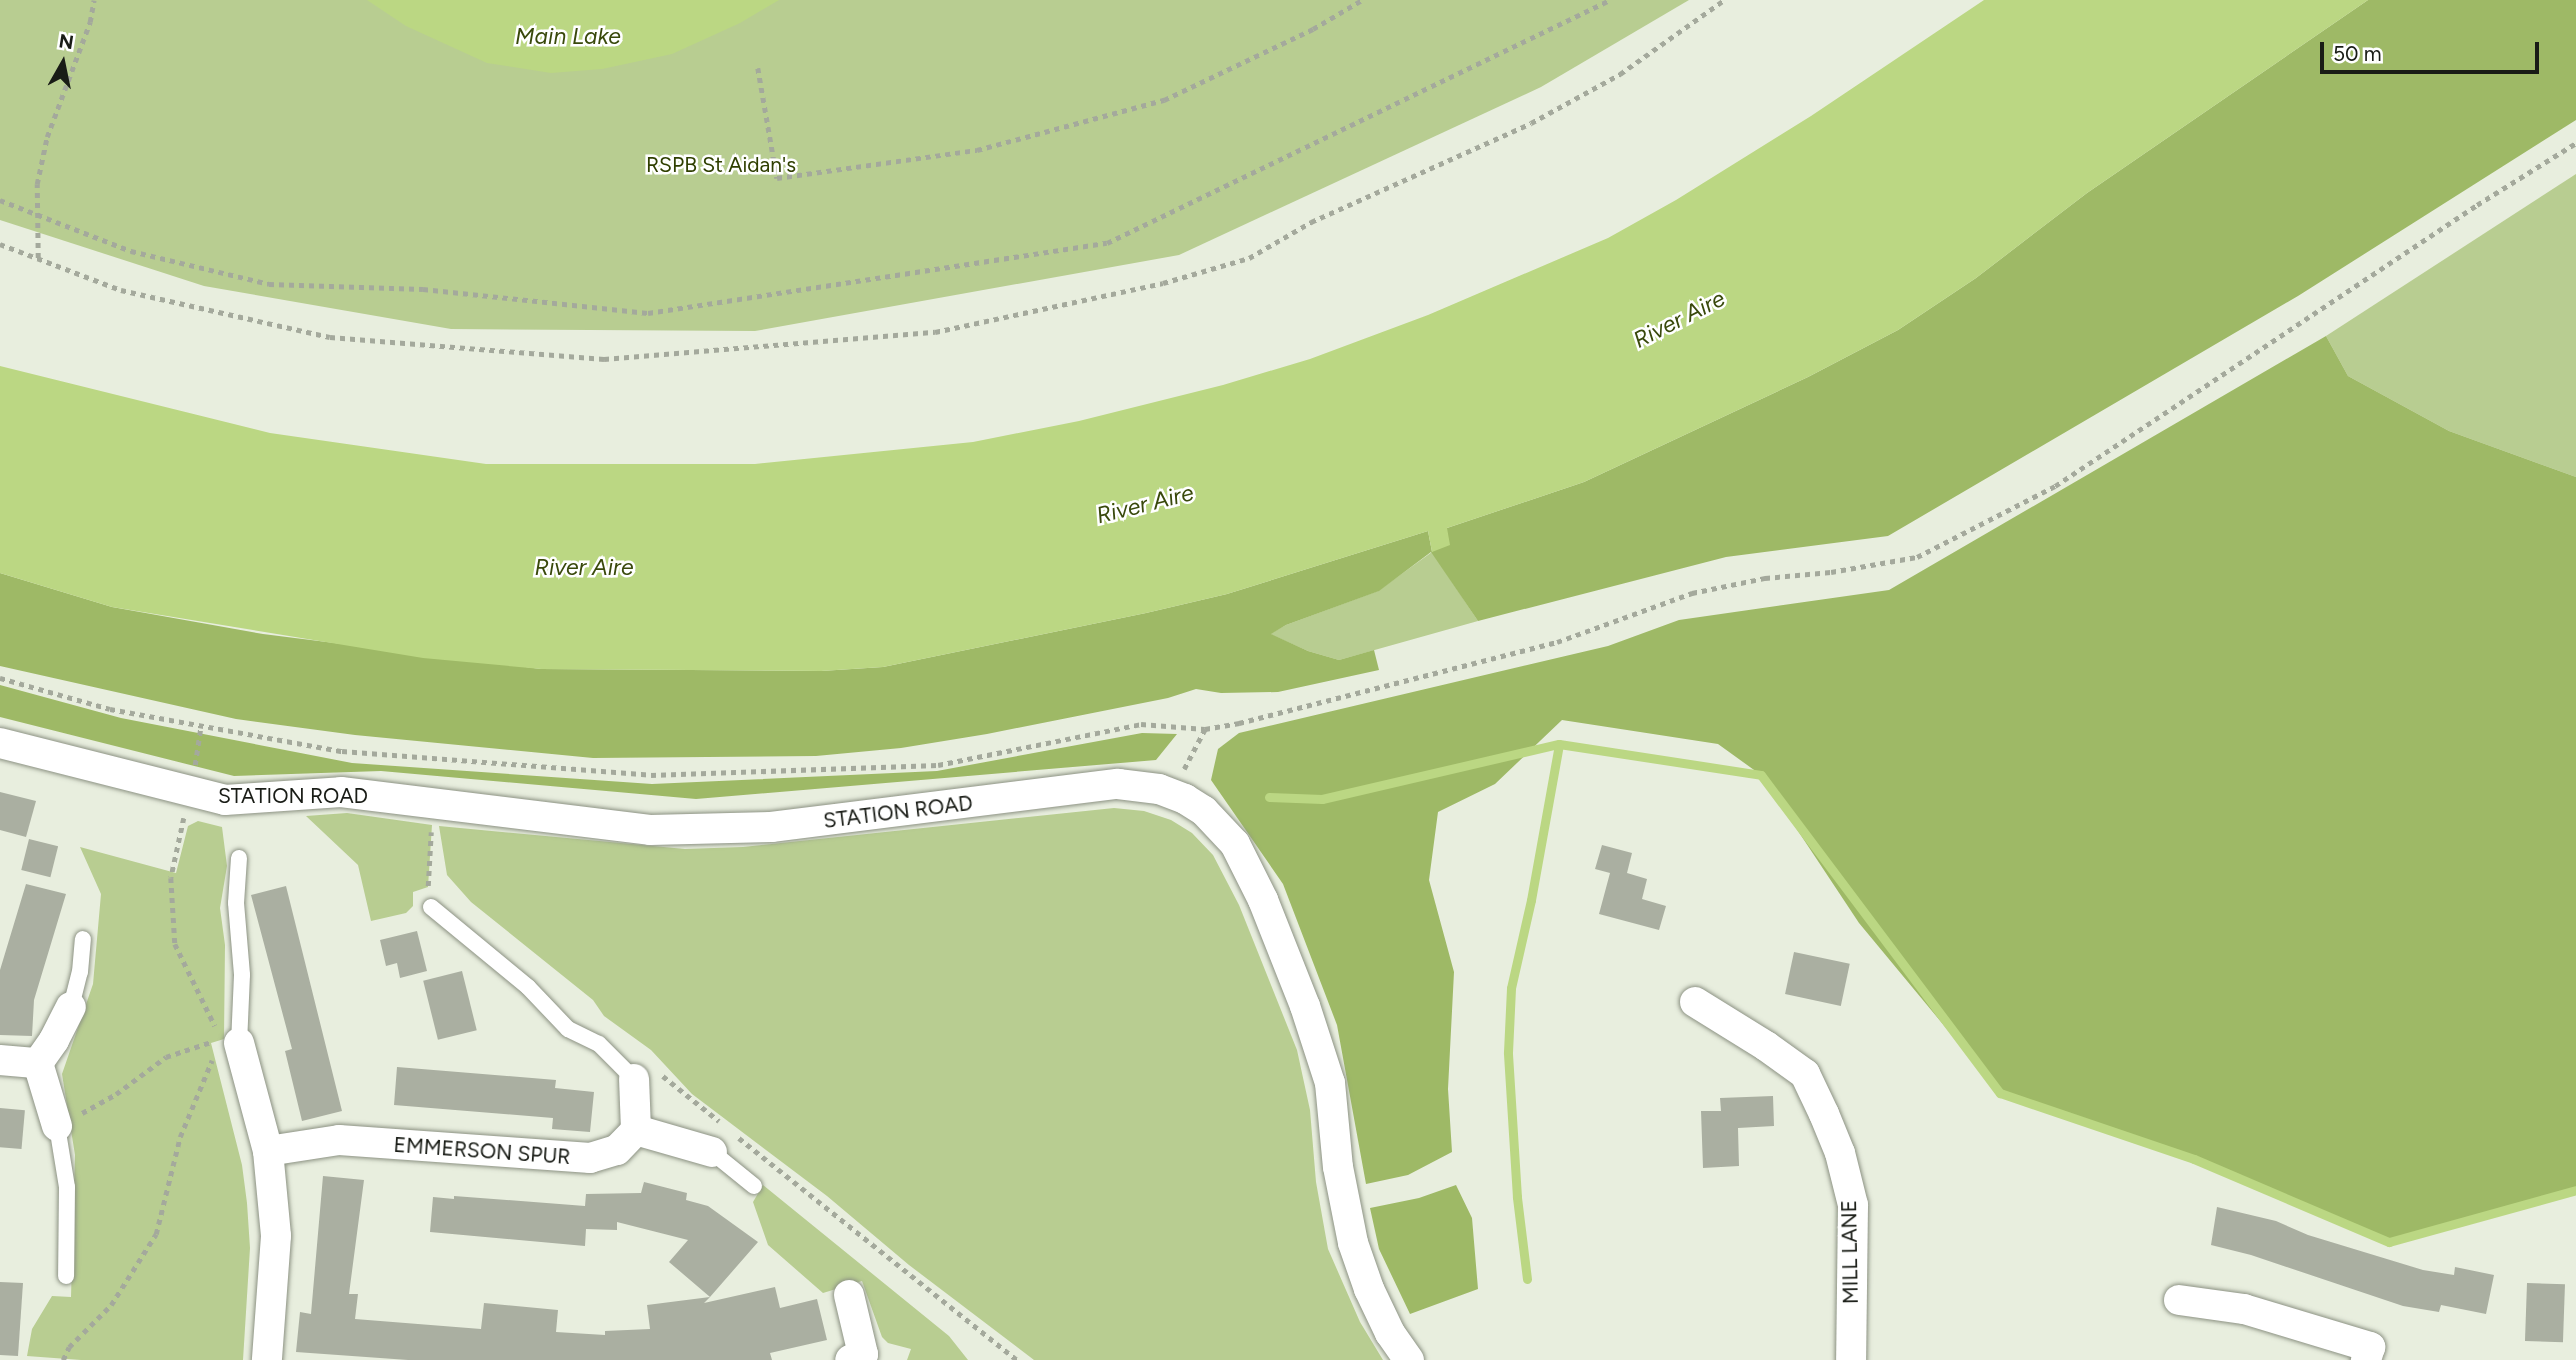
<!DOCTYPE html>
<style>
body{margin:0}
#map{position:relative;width:2576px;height:1360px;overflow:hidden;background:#e8eede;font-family:Figtree,sans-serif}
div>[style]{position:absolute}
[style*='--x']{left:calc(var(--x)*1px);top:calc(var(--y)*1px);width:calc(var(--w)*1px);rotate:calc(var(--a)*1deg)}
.green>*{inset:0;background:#b8cd91}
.forest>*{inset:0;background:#9eb966}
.water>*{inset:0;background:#bbd783}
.stream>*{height:9px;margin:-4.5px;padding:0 4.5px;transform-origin:4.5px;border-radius:4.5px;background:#bbd783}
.building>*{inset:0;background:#aaafa1;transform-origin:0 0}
.path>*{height:4.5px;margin-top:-2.25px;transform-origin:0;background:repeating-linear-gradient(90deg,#a4a99c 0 5px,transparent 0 10px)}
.roads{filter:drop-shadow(0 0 2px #8c9283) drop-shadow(0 0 2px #8c9283)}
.lane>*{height:16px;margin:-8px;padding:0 8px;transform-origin:8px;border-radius:8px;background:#fff}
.street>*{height:30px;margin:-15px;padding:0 15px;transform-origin:15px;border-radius:15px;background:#fff}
span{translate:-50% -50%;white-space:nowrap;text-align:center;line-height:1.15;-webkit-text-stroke:5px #fff;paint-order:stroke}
.park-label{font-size:21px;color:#2f3f00}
.street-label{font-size:21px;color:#191c16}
.water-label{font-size:23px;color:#39490b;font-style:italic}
.north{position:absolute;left:28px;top:28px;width:70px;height:70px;-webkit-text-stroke:5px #fff;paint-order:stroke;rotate:9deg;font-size:19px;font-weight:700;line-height:28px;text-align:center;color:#191c16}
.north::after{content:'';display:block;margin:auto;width:24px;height:32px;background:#191c16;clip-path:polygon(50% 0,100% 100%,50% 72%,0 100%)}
.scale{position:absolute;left:2320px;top:42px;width:219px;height:32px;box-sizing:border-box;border:4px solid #191c16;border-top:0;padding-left:9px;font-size:21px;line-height:24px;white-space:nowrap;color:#191c16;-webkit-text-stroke:5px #fff;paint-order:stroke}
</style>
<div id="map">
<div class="green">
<i style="clip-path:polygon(0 0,1689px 0,1541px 87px,1179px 255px,755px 331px,451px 329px,204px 286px,0 220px)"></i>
<i style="clip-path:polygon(2576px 174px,2576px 477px,2449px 431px,2348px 376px,2326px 336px)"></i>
<i style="clip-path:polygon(1432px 552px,1478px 621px,1339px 660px,1308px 651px,1270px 634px,1286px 625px,1378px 591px)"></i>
<i style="clip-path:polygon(1114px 808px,1144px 811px,1171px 820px,1192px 833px,1213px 855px,1239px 905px,1297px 1050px,1310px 1110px,1316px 1182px,1328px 1249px,1360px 1322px,1383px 1360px,1034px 1360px,909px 1265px,827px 1196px,692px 1094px,651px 1050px,604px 1016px,593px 1000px,471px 902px,447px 875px,439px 826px,685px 849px,743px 847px)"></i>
<i style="clip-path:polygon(347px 813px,432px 825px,428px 887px,413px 892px,413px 906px,406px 913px,371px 921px,358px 865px,306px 816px)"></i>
<i style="clip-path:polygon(198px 821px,222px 827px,227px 866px,220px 908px,225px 945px,224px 1039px,211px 1043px,242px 1165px,247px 1203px,250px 1248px,243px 1360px,81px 1360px,27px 1356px,32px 1329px,52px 1296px,71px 1297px,75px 1155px,62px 1074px,93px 984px,101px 894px,80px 847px,176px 873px,188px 826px)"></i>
<i style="clip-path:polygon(763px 1185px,949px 1336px,968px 1360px,907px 1360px,911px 1349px,888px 1343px,882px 1337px,862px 1281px,823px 1293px,768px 1245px,753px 1202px)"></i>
</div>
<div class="forest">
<i style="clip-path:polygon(2368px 0,2576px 0,2576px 120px,2298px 296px,1888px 536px,1726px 557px,1478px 621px,1431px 552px,1379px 591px,1286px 625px,1271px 634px,1308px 651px,1339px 660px,1374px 650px,1379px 670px,1278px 692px,1221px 693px,1196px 689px,1168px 698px,987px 734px,901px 748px,816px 756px,593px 758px,355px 735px,236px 719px,0 666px,0 573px,112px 607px,263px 634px,541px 669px,821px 671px,883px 667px,1146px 613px,1227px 594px,1428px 531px,1432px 552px,1447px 528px,1584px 482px,1808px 377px,1898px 330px,1976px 278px,2087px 193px)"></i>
<i style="clip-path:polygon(2326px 336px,2348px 376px,2449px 431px,2576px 477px,2576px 1190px,2389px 1242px,2194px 1159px,2000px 1093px,1859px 923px,1761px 775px,1718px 744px,1562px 720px,1495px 784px,1438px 812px,1429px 880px,1454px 972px,1448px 1089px,1452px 1152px,1408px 1175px,1366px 1184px,1337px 1025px,1283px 884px,1211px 780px,1218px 749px,1239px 733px,1608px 646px,1679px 620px,1889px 590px)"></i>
<i style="clip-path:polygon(0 685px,121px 718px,352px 763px,652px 784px,937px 771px,1142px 733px,1177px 734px,1156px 760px,696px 799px,381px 771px,234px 776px,0 717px)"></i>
<i style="clip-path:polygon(1456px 1185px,1472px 1218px,1478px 1289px,1410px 1314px,1379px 1249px,1370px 1208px,1419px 1198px)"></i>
</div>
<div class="water">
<i style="clip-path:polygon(367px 0,779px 0,740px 23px,672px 54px,602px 69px,551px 73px,487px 63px,406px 26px)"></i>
<i style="clip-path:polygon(1984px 0,2368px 0,2087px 193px,1976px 278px,1898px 330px,1808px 377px,1584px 482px,1447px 528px,1450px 545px,1432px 552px,1428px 531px,1227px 594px,1146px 613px,883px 667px,821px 671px,541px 669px,423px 658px,112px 607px,0 573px,0 366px,270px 433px,486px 464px,755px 464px,973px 442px,1079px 421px,1223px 385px,1310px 359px,1428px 315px,1608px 238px,1676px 200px,1811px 116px)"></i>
</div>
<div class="stream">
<i style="--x:1269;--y:797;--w:53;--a:2.2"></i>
<i style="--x:1322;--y:799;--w:243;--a:-13.1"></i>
<i style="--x:1559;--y:744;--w:204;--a:8.7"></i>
<i style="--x:1761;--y:775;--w:398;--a:53.1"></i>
<i style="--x:2000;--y:1093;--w:205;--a:18.8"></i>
<i style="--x:2194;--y:1159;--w:212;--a:23.1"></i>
<i style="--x:2389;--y:1242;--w:194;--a:-15.5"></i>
<i style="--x:1527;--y:1279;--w:83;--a:-97"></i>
<i style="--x:1517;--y:1197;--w:145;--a:-93.6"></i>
<i style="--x:1508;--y:1052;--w:64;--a:-87.3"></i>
<i style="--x:1511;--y:988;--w:90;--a:-77.2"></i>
<i style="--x:1531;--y:900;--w:158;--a:-79.8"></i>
</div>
<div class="building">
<i style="clip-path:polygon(0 792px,36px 801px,26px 837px,0 830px)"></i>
<i style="left:29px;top:839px;width:30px;height:32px;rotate:14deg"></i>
<i style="clip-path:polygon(1602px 845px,1632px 853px,1627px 873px,1647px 879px,1642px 899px,1666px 906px,1659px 930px,1599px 914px,1610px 873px,1595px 869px)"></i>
<i style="clip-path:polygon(26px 884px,66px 894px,34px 1000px,32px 1036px,0 1035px,0 970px)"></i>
<i style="clip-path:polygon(286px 886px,342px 1111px,302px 1121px,285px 1051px,292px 1049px,251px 895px)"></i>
<i style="clip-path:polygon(417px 931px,427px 971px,400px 978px,397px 963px,386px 966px,380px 940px)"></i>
<i style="left:1794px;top:952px;width:57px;height:43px;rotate:12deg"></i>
<i style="left:462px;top:971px;width:61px;height:40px;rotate:76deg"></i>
<i style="clip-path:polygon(397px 1067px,556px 1080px,555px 1088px,594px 1092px,590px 1132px,552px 1129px,553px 1118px,394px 1105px)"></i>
<i style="clip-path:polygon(1773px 1096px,1774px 1126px,1738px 1128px,1739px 1166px,1703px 1168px,1701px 1111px,1721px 1111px,1720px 1098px)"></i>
<i style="left:0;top:1108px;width:25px;height:39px;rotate:5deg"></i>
<i style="clip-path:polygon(323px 1176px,364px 1180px,349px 1294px,358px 1294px,355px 1319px,481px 1329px,484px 1303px,558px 1310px,556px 1332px,605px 1335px,605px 1331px,650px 1329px,647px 1305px,710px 1297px,704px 1303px,775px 1287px,780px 1308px,817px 1299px,827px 1340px,770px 1353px,772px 1360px,408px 1360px,296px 1352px,300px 1312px,311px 1314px)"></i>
<i style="clip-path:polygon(644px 1182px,687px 1193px,686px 1200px,708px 1206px,758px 1242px,710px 1297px,669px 1262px,688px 1240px,617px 1222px,617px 1230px,586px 1229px,585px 1246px,430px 1232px,433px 1197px,454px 1199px,454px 1196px,585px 1206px,586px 1194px,641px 1193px)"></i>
<i style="clip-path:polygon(2217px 1207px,2276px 1221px,2308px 1235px,2423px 1270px,2454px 1275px,2455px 1267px,2494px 1275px,2486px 1314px,2441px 1305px,2439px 1312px,2403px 1306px,2251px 1255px,2211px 1245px)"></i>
<i style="clip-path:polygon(0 1282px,23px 1283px,18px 1356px,0 1355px)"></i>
<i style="left:2527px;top:1283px;width:38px;height:58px;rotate:2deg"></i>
</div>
<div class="path">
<i style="--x:758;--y:68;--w:112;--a:80.2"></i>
<i style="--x:777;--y:178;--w:202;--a:-8"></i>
<i style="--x:977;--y:150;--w:194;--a:-15"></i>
<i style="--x:1164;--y:100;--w:165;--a:-25.5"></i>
<i style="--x:1313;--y:29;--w:57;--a:-30.6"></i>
<i style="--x:0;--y:200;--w:141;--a:21.3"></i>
<i style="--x:131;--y:251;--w:142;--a:13.4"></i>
<i style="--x:269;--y:284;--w:154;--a:1.9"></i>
<i style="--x:423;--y:289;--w:226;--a:6.1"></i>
<i style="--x:648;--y:313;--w:464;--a:-8.7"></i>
<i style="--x:1107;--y:243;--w:559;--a:-25.79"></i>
<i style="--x:0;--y:244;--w:129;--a:20.8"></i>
<i style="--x:121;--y:290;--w:214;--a:12.7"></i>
<i style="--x:330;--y:337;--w:275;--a:4.6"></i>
<i style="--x:604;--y:359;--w:332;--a:-4.7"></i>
<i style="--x:935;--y:332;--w:233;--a:-12.1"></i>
<i style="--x:1163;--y:283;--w:90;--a:-16.2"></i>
<i style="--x:1249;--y:258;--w:72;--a:-30.1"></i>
<i style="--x:1311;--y:222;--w:241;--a:-24.2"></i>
<i style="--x:1531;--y:123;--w:102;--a:-28.8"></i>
<i style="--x:1620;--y:74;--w:128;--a:-35.4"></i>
<i style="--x:38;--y:258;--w:74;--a:-90.8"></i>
<i style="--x:37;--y:184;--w:48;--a:-78"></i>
<i style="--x:47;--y:137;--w:123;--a:-69.5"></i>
<i style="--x:90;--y:22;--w:22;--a:-80"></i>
<i style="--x:0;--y:678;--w:114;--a:15.7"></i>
<i style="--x:110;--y:709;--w:236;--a:10.3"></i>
<i style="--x:342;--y:751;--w:310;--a:4.4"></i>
<i style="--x:651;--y:775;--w:287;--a:-2"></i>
<i style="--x:938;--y:765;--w:207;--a:-11.4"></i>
<i style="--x:1141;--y:724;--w:64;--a:4.5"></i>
<i style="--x:1205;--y:729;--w:35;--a:-10"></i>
<i style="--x:1239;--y:723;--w:328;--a:-14.3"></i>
<i style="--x:1557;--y:642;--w:144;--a:-19.9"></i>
<i style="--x:1692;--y:593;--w:75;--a:-11.6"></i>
<i style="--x:1765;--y:578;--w:66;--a:-5.2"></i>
<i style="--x:1831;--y:572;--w:87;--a:-9.9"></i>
<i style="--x:1917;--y:557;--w:155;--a:-27.2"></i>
<i style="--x:2055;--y:486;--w:507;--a:-33.66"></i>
<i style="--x:2477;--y:205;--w:117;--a:-32.1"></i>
<i style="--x:195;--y:765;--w:40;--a:-81.5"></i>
<i style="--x:1184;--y:769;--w:45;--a:-62.3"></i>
<i style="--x:184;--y:818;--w:61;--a:102.2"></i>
<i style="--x:171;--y:878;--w:66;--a:86.5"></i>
<i style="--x:175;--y:944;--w:91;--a:64"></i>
<i style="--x:428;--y:886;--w:54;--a:-86.8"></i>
<i style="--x:663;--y:1076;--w:72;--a:38.8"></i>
<i style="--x:82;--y:1113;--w:39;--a:-29"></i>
<i style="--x:116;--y:1094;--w:62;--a:-36.5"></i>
<i style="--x:166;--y:1057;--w:47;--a:-18.4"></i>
<i style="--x:739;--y:1138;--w:356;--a:38.6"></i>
<i style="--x:63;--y:1360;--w:14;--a:-65"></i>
<i style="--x:69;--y:1347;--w:59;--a:-45"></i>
<i style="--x:111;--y:1305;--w:84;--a:-57.6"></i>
<i style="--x:156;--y:1234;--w:100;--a:-76.1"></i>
<i style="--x:180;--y:1137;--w:83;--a:-67.4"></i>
</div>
<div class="roads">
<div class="lane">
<i style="--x:239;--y:858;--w:45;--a:93.8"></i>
<i style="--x:236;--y:903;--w:72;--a:85.2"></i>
<i style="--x:242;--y:975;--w:68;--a:92.5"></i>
<i style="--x:431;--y:907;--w:126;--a:39.5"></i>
<i style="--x:528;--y:987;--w:58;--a:46.4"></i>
<i style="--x:568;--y:1029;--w:34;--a:26"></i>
<i style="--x:599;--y:1044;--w:49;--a:45"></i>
<i style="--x:71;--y:1007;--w:36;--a:-76"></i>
<i style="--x:80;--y:972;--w:33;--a:-85"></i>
<i style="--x:57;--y:1126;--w:62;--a:80.7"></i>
<i style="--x:67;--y:1187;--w:89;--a:90.6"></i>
<i style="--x:712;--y:1152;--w:54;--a:39"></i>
</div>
<div class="street">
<i style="--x:0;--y:743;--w:232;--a:14.2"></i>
<i style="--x:225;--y:800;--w:116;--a:-3.9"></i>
<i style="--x:341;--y:792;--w:311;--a:7"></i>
<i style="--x:650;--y:830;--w:121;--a:-1.4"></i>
<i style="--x:771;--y:827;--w:350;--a:-7.1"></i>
<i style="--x:1118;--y:784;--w:41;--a:7"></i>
<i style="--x:1159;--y:789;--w:28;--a:21"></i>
<i style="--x:1185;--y:799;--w:22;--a:32"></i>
<i style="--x:1204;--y:811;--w:45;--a:46.8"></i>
<i style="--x:1235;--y:844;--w:63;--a:63.4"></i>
<i style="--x:1263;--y:900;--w:114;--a:68.4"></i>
<i style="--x:1305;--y:1006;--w:81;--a:72"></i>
<i style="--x:1330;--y:1083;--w:84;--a:84.6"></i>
<i style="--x:1338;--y:1167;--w:77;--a:78.8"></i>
<i style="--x:1353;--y:1243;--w:49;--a:70.8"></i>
<i style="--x:1369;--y:1289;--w:49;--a:64.5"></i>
<i style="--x:1390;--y:1333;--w:33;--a:55"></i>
<i style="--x:1695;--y:1002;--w:84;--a:31.8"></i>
<i style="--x:1766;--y:1046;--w:48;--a:35.7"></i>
<i style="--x:1805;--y:1074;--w:44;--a:64.6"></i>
<i style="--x:1824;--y:1114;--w:42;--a:67.7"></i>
<i style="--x:1840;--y:1153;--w:54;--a:76"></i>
<i style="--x:1853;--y:1205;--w:155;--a:90.7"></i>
<i style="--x:239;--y:1043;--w:112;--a:75"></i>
<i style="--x:268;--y:1151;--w:85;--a:84.6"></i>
<i style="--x:276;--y:1236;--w:124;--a:94.2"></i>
<i style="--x:0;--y:1060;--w:38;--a:5"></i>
<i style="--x:57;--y:1126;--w:66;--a:-106.8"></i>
<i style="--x:38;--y:1063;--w:28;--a:-55"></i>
<i style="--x:54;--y:1040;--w:37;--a:-63"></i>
<i style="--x:636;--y:1130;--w:79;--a:16.1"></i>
<i style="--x:268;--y:1151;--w:72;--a:-8.8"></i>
<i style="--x:339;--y:1140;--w:252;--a:4.1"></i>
<i style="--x:590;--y:1158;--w:28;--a:-17"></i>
<i style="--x:617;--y:1150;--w:28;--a:-46"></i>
<i style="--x:636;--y:1130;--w:51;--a:-92.2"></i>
<i style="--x:849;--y:1295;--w:61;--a:76.7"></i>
<i style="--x:863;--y:1354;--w:14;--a:155"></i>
<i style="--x:2179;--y:1300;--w:66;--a:7.9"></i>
<i style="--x:2244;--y:1309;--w:132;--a:16.8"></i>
<i style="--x:2370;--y:1347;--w:14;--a:107"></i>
</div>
</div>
<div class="park-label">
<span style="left:721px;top:165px">RSPB St Aidan's</span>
</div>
<div class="street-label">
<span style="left:293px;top:796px">STATION ROAD</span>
<span style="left:898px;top:812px;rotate:-7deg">STATION ROAD</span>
<span style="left:482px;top:1151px;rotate:4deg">EMMERSON SPUR</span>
<span style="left:1850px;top:1252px;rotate:-91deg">MILL LANE</span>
</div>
<div class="water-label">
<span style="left:568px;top:36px">Main Lake</span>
<span style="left:1679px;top:319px;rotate:-27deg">River Aire</span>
<span style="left:1145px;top:504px;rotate:-14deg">River Aire</span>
<span style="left:584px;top:567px">River Aire</span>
</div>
<div class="north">N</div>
<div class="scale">50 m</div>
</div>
